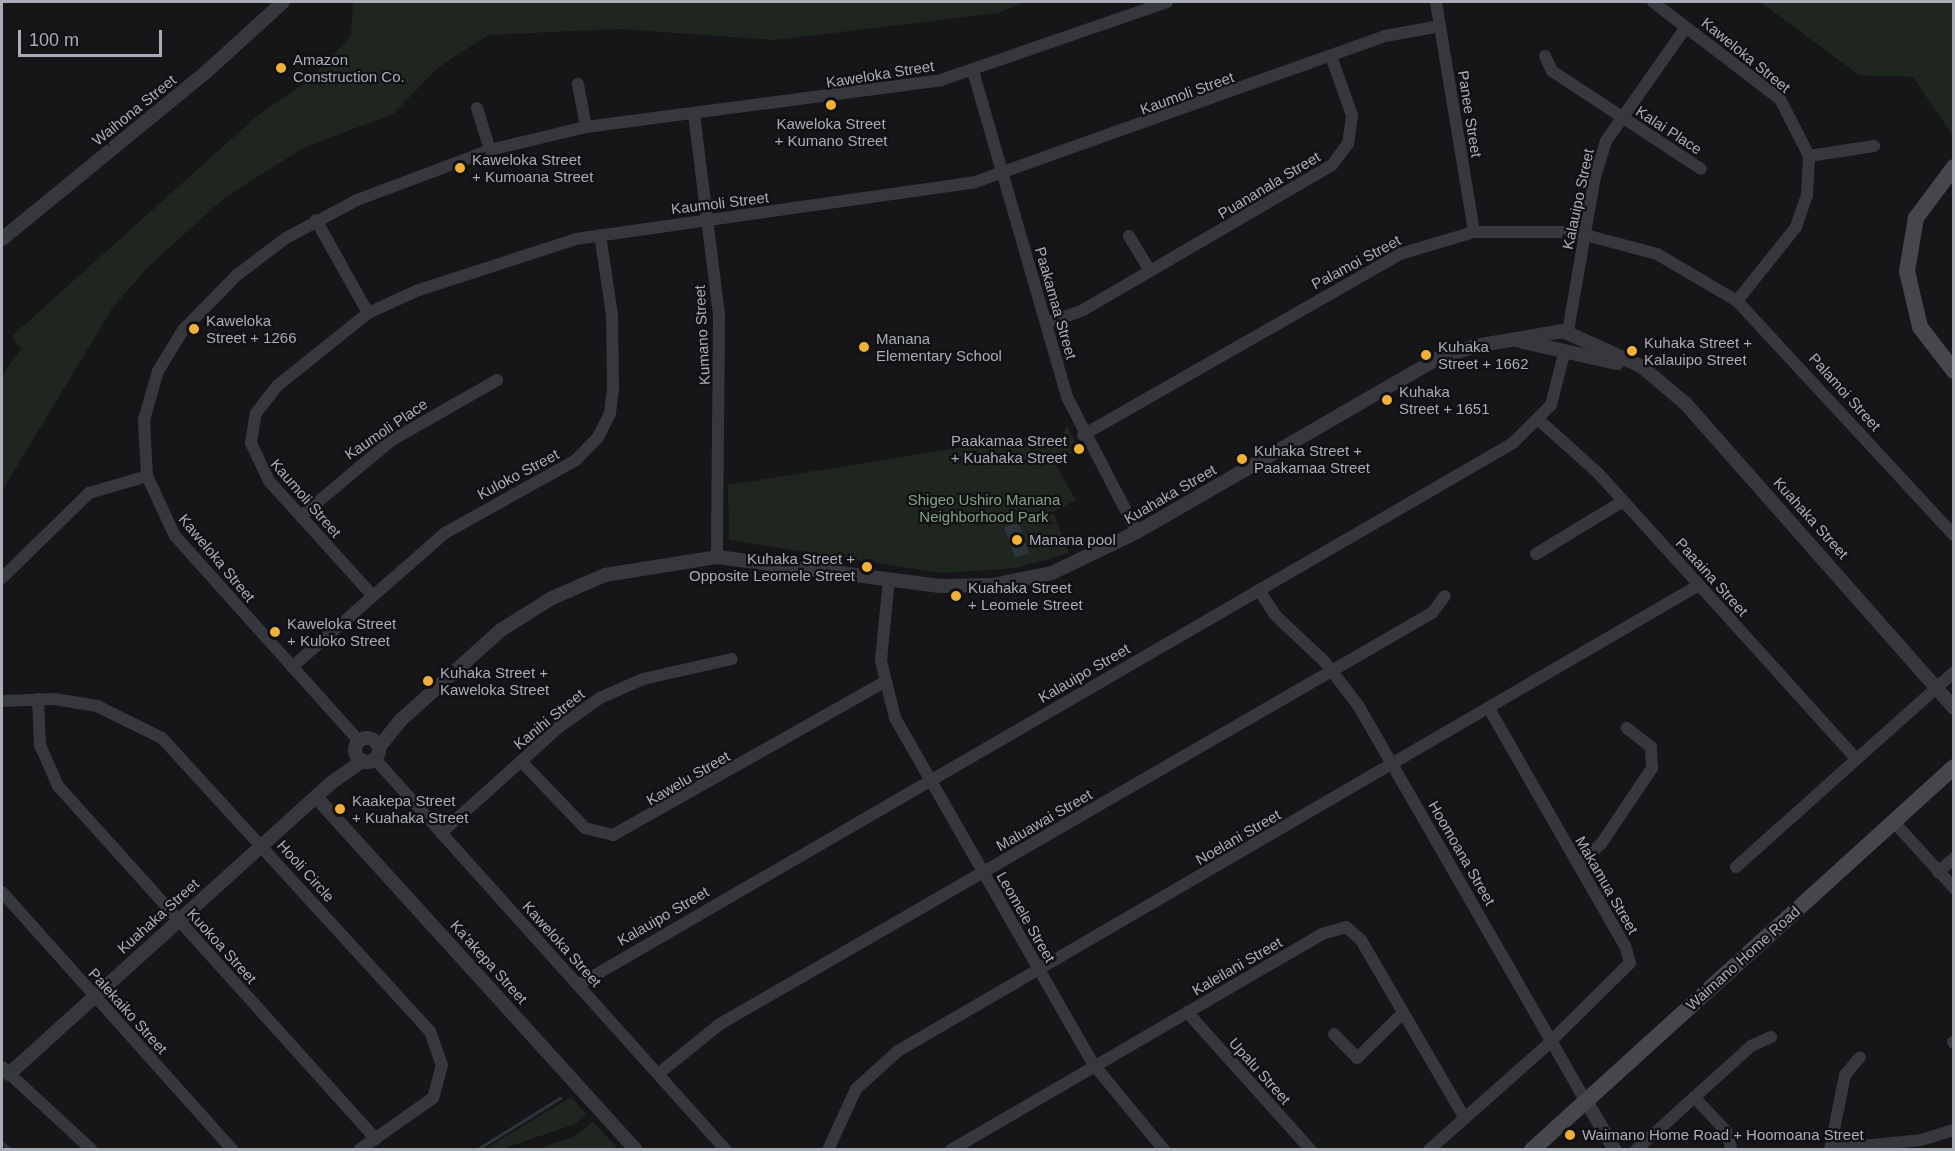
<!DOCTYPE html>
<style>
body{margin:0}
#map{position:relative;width:1955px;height:1151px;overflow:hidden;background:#161618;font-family:Arial,sans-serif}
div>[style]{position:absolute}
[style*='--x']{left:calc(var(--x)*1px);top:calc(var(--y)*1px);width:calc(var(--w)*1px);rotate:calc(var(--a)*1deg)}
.green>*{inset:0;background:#1e261f}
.water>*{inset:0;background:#2c353c;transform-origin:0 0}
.stream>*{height:3px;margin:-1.5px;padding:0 1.5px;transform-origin:1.5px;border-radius:1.5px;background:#2c353c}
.minor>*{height:12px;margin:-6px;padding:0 6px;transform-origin:6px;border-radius:6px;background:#37383d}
.tertiary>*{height:14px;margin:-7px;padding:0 7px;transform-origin:7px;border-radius:7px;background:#37383d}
.tertiary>.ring{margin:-7px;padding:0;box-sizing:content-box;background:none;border:14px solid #37383d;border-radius:50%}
.secondary>*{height:16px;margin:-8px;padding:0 8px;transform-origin:8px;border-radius:8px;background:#45474d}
.dots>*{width:16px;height:16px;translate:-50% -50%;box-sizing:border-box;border:3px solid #111113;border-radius:50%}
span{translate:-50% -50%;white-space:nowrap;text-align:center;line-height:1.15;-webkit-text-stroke:4.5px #111113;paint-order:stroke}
.street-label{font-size:15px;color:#a8adb8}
.poi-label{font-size:15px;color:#a8adb8}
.left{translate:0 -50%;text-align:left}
.right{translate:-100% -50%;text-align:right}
.park-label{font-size:15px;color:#7fa381}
.frame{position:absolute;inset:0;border:3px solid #a8adb8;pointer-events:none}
.scale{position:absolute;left:18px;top:30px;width:144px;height:27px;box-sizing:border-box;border:3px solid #a8adb8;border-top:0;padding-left:8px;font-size:18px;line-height:21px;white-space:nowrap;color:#a8adb8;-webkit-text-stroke:4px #111113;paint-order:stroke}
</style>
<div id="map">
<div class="green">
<i style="clip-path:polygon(353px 2px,1023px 2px,998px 13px,775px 40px,620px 29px,488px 35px,439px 67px,393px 114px,305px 147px,224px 198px,149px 266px,113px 307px,2px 491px,2px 376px,21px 349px,12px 336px,257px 116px,309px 80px,351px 36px)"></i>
<i style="clip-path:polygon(1760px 2px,1953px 2px,1953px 136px,1913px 77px,1859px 75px)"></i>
<i style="clip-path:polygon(1067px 425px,1082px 455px,1073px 453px,1054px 462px,1076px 500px,1053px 512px,1069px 553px,1016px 568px,942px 573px,729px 540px,728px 485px,1025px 437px,1031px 451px,1063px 435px)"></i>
<i style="clip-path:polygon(571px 1097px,586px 1114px,575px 1124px,502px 1149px,485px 1149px)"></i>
<i style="clip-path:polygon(593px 1122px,618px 1149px,536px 1149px,573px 1137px)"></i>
</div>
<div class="water">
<i style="left:1018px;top:522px;width:33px;height:15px;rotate:70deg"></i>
</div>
<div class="stream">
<i style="--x:2;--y:1142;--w:11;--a:45"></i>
<i style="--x:476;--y:1150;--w:99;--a:-31.8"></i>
</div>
<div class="minor">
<i style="--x:1436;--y:2;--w:233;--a:80.6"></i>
<i style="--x:1653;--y:2;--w:160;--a:37.4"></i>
<i style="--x:1780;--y:99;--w:64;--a:63"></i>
<i style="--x:1809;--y:156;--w:39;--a:93"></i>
<i style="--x:1807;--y:195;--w:34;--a:109"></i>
<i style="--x:1796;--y:227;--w:95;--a:128.6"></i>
<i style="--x:1545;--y:56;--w:17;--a:65"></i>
<i style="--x:1552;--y:71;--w:178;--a:33.3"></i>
<i style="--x:973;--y:71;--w:339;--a:73.9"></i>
<i style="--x:1067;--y:397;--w:152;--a:62.6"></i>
<i style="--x:578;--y:84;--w:44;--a:79.5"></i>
<i style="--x:477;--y:108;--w:44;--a:72.8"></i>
<i style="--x:694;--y:114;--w:204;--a:82.9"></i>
<i style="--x:719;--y:316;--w:241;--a:90.5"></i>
<i style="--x:1809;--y:156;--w:66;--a:-8.7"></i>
<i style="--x:316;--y:220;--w:107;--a:60.8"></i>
<i style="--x:1129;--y:236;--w:41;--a:59"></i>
<i style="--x:1046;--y:323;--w:39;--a:-19"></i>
<i style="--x:1083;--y:310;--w:288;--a:-30.2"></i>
<i style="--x:1332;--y:165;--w:26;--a:-53"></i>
<i style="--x:1348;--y:144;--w:29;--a:-82"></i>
<i style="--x:1352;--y:115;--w:63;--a:-109.6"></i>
<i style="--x:1568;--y:331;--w:156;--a:-80.1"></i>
<i style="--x:1595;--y:177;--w:38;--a:-73"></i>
<i style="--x:1606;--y:141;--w:139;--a:-54.9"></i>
<i style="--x:1540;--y:421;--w:78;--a:41.9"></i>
<i style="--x:1598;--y:473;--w:385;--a:47.9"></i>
<i style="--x:1083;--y:435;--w:365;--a:-29.7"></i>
<i style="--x:1400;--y:254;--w:77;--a:-16.6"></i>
<i style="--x:1474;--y:232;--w:100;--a:0"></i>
<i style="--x:1574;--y:232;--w:86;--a:14.8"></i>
<i style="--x:1657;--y:254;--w:93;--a:30.4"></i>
<i style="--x:1737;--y:301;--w:319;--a:47.2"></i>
<i style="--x:301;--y:516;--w:119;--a:-39.9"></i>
<i style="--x:392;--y:440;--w:121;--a:-29.7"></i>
<i style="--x:1536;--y:554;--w:102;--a:-31.3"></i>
<i style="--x:2;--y:578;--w:122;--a:-44.3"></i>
<i style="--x:89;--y:493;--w:60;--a:-16.3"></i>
<i style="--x:889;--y:579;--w:82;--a:95.6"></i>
<i style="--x:881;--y:661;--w:59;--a:76.2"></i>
<i style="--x:895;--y:718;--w:400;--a:60.2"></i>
<i style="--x:1094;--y:1065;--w:110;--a:50.5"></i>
<i style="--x:1259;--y:590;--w:30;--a:57"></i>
<i style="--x:1275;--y:615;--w:67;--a:43.2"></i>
<i style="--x:1324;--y:661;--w:56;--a:52.3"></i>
<i style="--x:1358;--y:705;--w:457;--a:60.1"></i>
<i style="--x:372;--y:595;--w:154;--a:-132.1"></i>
<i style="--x:269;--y:481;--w:42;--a:-115.3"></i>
<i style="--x:251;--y:443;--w:30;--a:-81"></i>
<i style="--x:256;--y:413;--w:34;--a:-52"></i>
<i style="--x:277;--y:386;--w:117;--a:-38.7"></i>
<i style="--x:368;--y:313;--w:53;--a:-24.6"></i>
<i style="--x:416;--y:291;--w:168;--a:-18"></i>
<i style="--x:576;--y:239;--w:403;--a:-8.1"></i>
<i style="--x:975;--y:182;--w:435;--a:-19.6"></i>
<i style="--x:1385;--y:36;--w:56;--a:-10.3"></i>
<i style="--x:292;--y:667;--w:203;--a:-41.2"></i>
<i style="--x:445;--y:533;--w:150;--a:-29.1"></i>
<i style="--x:576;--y:460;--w:32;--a:-46"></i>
<i style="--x:598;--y:437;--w:27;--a:-63"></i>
<i style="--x:610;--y:413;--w:26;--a:-83"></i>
<i style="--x:613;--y:387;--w:72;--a:-90.8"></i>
<i style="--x:612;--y:315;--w:81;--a:-98.5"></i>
<i style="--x:38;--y:699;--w:46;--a:87.5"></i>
<i style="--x:40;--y:745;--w:45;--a:66.3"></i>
<i style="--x:58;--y:786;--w:475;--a:48"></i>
<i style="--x:2;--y:701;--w:52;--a:-2.2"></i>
<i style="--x:54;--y:699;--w:44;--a:9.2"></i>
<i style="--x:97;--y:706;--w:72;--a:26.2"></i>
<i style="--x:162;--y:738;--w:397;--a:47.6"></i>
<i style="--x:430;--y:1031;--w:36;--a:71"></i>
<i style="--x:442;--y:1065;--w:34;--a:105"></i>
<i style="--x:433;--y:1098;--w:90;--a:144.9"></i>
<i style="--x:359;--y:741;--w:275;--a:-131.9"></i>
<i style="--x:175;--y:536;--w:66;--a:-115"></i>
<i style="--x:147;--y:476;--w:56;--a:-93.1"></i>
<i style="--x:144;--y:420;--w:51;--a:-74.1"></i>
<i style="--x:158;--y:371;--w:48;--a:-58.6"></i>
<i style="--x:183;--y:330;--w:77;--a:-45.5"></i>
<i style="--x:237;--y:275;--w:61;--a:-37.1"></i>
<i style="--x:286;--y:238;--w:81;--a:-28.2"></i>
<i style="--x:357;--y:200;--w:142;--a:-20.6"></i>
<i style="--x:490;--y:150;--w:99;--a:-13.5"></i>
<i style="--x:586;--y:127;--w:358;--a:-7.5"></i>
<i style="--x:941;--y:80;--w:239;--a:-19"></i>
<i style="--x:375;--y:759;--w:525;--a:48.09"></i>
<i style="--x:521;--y:761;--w:93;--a:46.3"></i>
<i style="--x:585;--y:828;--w:29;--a:14"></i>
<i style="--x:613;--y:835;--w:310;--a:-29.4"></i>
<i style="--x:1893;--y:821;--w:91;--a:47.7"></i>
<i style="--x:441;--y:833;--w:159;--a:-41.9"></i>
<i style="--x:559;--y:727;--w:50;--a:-35.3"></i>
<i style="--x:600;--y:698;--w:47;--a:-23.8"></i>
<i style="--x:643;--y:679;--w:91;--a:-12.7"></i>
<i style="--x:1578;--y:864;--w:30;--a:-41"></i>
<i style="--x:1601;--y:844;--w:92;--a:-56.1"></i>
<i style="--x:1652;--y:768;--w:21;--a:-93"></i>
<i style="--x:1651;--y:747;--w:31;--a:-142"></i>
<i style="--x:1736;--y:867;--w:292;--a:-41.8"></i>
<i style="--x:1938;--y:872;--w:21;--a:-41"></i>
<i style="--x:2;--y:892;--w:346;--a:48.2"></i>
<i style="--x:578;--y:985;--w:1081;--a:-30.1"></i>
<i style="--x:1513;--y:443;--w:54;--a:-45"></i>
<i style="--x:1551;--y:405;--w:53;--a:-75.7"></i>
<i style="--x:1187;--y:1012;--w:186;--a:48.1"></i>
<i style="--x:1334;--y:1034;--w:33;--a:46"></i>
<i style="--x:1357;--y:1058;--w:64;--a:-44.4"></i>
<i style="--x:1953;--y:1042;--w:1;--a:45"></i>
<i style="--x:2;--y:1067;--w:122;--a:42.7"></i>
<i style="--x:658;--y:1074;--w:80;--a:-38.9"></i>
<i style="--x:720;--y:1024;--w:822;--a:-30"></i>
<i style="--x:1432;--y:613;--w:21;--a:-53"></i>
<i style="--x:1694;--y:1097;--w:47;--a:46.7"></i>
<i style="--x:1726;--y:1131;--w:17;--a:73"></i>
<i style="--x:1830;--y:1149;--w:91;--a:-5.6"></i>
<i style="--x:1921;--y:1140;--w:34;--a:-17"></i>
<i style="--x:828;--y:1150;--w:67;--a:-65.3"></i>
<i style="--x:856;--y:1089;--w:57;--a:-42.1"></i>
<i style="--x:898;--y:1051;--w:927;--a:-30.19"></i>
<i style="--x:951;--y:1150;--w:429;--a:-30.2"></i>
<i style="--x:1322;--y:934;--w:25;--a:-16"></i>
<i style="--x:1346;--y:927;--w:20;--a:41"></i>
<i style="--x:1361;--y:940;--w:205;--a:59.8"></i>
<i style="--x:1429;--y:1150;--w:154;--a:-41.6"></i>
<i style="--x:1544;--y:1048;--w:121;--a:-44.7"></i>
<i style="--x:1630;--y:963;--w:18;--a:-106"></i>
<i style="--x:1625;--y:946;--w:273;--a:-119.8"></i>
<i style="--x:1636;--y:1150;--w:155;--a:-42.1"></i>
<i style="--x:1751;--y:1046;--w:22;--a:-24"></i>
<i style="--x:1830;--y:1150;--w:76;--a:-78.7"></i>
<i style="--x:1845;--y:1075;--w:23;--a:-50"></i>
</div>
<div class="tertiary">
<i style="--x:2;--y:239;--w:262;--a:-39.3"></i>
<i style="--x:205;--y:73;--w:105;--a:-42.3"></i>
<i style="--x:1515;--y:340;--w:105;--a:12.7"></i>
<i class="ring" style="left:355px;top:738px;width:10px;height:10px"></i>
<i style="--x:379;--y:747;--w:36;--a:-51"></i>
<i style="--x:402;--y:719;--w:133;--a:-42"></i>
<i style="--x:501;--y:630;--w:60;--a:-32.1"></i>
<i style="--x:552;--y:598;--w:58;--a:-23.5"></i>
<i style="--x:605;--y:575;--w:113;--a:-9.1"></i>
<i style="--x:717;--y:557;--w:225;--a:7.4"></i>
<i style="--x:940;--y:586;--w:52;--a:-1.1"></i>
<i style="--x:992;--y:585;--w:61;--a:-11.3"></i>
<i style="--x:1052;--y:573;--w:94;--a:-25.8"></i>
<i style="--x:1137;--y:532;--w:346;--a:-30"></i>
<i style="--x:1437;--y:359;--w:40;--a:-18.9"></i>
<i style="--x:1475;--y:346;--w:89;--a:-9.7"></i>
<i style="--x:1563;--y:331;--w:85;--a:24.2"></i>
<i style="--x:1641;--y:366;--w:59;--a:40.2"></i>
<i style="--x:1686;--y:404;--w:405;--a:48.6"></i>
<i style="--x:316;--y:797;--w:476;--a:47.8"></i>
<i style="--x:9;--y:1074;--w:434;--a:-42.1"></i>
<i style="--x:331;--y:783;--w:39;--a:-35"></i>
<i style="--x:1586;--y:1101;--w:57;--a:59.4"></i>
</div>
<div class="secondary">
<i style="--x:1954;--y:167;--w:64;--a:126.7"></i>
<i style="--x:1916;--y:218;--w:54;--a:99.6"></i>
<i style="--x:1907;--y:271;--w:57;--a:76.9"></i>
<i style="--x:1920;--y:327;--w:56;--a:52.3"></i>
<i style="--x:1532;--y:1150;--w:570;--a:-42.23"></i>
</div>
<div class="dots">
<i style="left:281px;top:68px;background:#f2b134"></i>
<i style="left:831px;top:105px;background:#f2b134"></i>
<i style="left:460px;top:168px;background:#f2b134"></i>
<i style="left:194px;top:329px;background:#f2b134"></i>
<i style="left:864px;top:347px;background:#f2b134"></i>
<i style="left:1632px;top:351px;background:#f2b134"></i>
<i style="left:1426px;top:355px;background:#f2b134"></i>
<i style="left:1387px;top:400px;background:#f2b134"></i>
<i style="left:1079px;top:449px;background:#f2b134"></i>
<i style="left:1242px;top:459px;background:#f2b134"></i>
<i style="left:1017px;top:540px;background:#f2b134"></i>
<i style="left:867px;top:567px;background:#f2b134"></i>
<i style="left:956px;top:596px;background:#f2b134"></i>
<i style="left:275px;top:632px;background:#f2b134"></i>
<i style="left:428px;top:681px;background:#f2b134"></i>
<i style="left:340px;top:809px;background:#f2b134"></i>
<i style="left:1570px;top:1135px;background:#f2b134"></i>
</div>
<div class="street-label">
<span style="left:1746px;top:55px;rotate:39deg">Kaweloka Street</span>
<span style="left:880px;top:74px;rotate:-9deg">Kaweloka Street</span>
<span style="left:1187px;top:93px;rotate:-20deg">Kaumoli Street</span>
<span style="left:134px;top:110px;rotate:-39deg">Waihona Street</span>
<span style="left:1470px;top:114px;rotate:81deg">Panee Street</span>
<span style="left:1669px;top:130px;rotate:33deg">Kalai Place</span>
<span style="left:1269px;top:185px;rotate:-31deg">Puananala Street</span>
<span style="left:1578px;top:199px;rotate:-78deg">Kalauipo Street</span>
<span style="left:720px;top:203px;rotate:-7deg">Kaumoli Street</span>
<span style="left:1356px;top:262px;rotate:-28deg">Palamoi Street</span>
<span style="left:1056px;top:303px;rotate:74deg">Paakamaa Street</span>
<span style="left:702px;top:335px;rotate:-93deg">Kumano Street</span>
<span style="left:1845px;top:392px;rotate:48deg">Palamoi Street</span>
<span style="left:386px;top:429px;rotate:-34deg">Kaumoli Place</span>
<span style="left:518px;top:474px;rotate:-28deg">Kuloko Street</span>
<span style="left:1170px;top:494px;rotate:-30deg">Kuahaka Street</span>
<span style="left:306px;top:498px;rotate:49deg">Kaumoli Street</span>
<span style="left:1811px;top:518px;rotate:48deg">Kuahaka Street</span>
<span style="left:217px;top:558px;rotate:50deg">Kaweloka Street</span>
<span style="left:1712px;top:577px;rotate:48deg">Paaaina Street</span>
<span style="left:1084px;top:673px;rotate:-30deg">Kalauipo Street</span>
<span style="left:549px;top:719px;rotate:-39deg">Kanihi Street</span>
<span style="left:688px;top:778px;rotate:-30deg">Kawelu Street</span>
<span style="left:1044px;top:820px;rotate:-30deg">Maluawai Street</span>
<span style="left:1238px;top:837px;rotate:-30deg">Noelani Street</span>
<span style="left:1462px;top:853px;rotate:60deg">Hoomoana Street</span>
<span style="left:306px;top:871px;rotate:48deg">Hooli Circle</span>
<span style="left:1607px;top:885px;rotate:60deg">Makamua Street</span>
<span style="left:158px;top:916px;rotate:-42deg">Kuahaka Street</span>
<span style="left:663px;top:916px;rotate:-30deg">Kalauipo Street</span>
<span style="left:1026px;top:917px;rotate:60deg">Leomele Street</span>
<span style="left:562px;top:944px;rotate:48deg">Kaweloka Street</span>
<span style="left:222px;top:946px;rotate:48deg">Kuokoa Street</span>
<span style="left:1743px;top:958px;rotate:-42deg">Waimano Home Road</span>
<span style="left:489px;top:962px;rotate:48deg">Ka'akepa Street</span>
<span style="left:1237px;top:966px;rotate:-30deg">Kaleilani Street</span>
<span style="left:128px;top:1011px;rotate:48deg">Palekaiko Street</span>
<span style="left:1260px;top:1071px;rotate:48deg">Upalu Street</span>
</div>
<div class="poi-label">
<span class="left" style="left:293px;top:68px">Amazon<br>Construction Co.</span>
<span style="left:831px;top:132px">Kaweloka Street<br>+ Kumano Street</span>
<span class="left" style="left:472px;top:168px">Kaweloka Street<br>+ Kumoana Street</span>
<span class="left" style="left:206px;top:329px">Kaweloka<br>Street + 1266</span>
<span class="left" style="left:876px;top:347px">Manana<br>Elementary School</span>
<span class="left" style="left:1644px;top:351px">Kuhaka Street +<br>Kalauipo Street</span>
<span class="left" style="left:1438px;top:355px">Kuhaka<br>Street + 1662</span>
<span class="left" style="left:1399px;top:400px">Kuhaka<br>Street + 1651</span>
<span class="right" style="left:1067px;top:449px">Paakamaa Street<br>+ Kuahaka Street</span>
<span class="left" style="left:1254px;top:459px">Kuhaka Street +<br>Paakamaa Street</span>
<span class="left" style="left:1029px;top:540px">Manana pool</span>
<span class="right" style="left:855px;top:567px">Kuhaka Street +<br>Opposite Leomele Street</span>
<span class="left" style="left:968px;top:596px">Kuahaka Street<br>+ Leomele Street</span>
<span class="left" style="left:287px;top:632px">Kaweloka Street<br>+ Kuloko Street</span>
<span class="left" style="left:440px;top:681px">Kuhaka Street +<br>Kaweloka Street</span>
<span class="left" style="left:352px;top:809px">Kaakepa Street<br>+ Kuahaka Street</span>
<span class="left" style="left:1582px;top:1135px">Waimano Home Road + Hoomoana Street</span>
</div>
<div class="park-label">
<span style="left:984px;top:508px">Shigeo Ushiro Manana<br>Neighborhood Park</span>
</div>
<div class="frame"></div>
<div class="scale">100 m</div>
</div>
